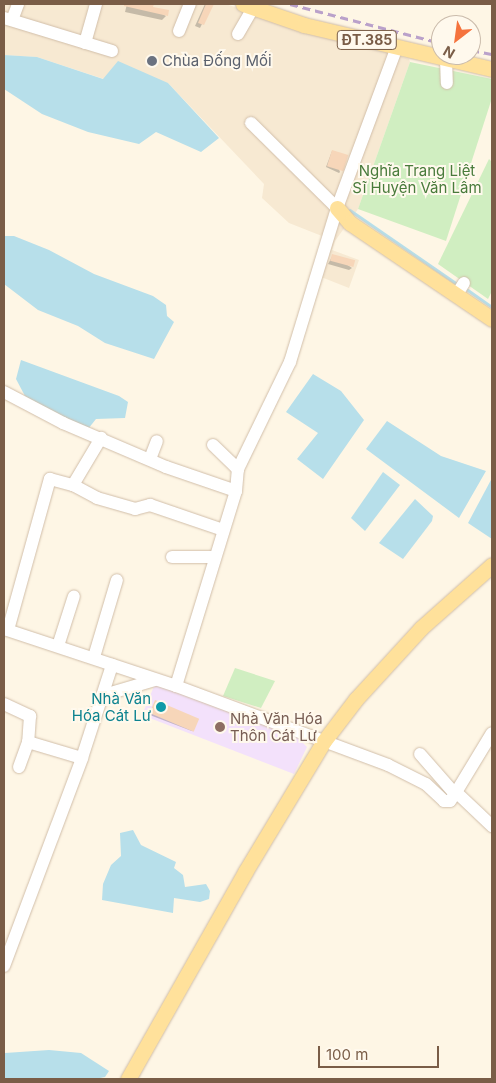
<!DOCTYPE html>
<meta charset="utf-8">
<style>
body{margin:0}
#map{position:relative;width:496px;height:1083px;overflow:hidden;background:#fef6e5;font-family:Inter,sans-serif}
div>[style]{position:absolute}
[style*='--x']{left:calc(var(--x)*1px);top:calc(var(--y)*1px);width:calc(var(--w)*1px);rotate:calc(var(--a)*1deg)}
.residential>*{inset:0;background:#f7e9d2}
.education>*{inset:0;background:#f3e1fb}
.green>*{inset:0;background:#d0eec1}
.water>*{inset:0;background:#b7dfea}
.shadow>*{inset:0;background:#0003;transform-origin:0 0}
.stream>*{height:2.5px;margin:-1.25px;padding:0 1.25px;transform-origin:1.25px;border-radius:1.25px;background:#b7dfea}
.building>*{inset:0;background:#f7d6b9;transform-origin:0 0}
.roads{filter:drop-shadow(0 0 1px #d1bea9) drop-shadow(0 0 1px #d1bea9)}
.minor>*{height:12px;margin:-6px;padding:0 6px;transform-origin:6px;border-radius:6px;background:#fff}
.major>*{height:15px;margin:-7.5px;padding:0 7.5px;transform-origin:7.5px;border-radius:7.5px;background:#ffe19b}
.rail>*{height:2.5px;margin-top:-1.25px;transform-origin:0;background:repeating-linear-gradient(90deg,#baa1ca 0 8px,transparent 0 13px)}
.dots>*{width:14px;height:14px;translate:-50% -50%;box-sizing:border-box;border:2px solid #fff9ed;border-radius:50%}
span{translate:-50% -50%;white-space:nowrap;text-align:center;line-height:1.15;-webkit-text-stroke:4px #fff9ed;paint-order:stroke}
.shield-label span{padding:1px 4px;background:#fff9ed;border:1px solid;border-radius:4px;-webkit-text-stroke-width:0}
.shield-label{font-size:14px;color:#7a5d47;font-weight:700}
.worship-label{font-size:15px;color:#5b616d}
.left{translate:0 -50%;text-align:left}
.park-label{font-size:15px;color:#497b3b}
.culture-label{font-size:15px;color:#0d838f}
.right{translate:-100% -50%;text-align:right}
.education-label{font-size:15px;color:#785e54}
.frame{position:absolute;inset:0;border:5px solid #7a5d47;pointer-events:none}
.north{position:absolute;left:431px;top:15px;width:50px;height:50px;box-sizing:border-box;background:#fff9ed;border:1px solid #cabbab;border-radius:50%;rotate:210deg;font-size:14px;font-weight:700;line-height:20px;text-align:center;color:#7a5d47}
.north::after{content:'';display:block;margin:auto;width:18px;height:22px;background:#f5733d;clip-path:polygon(50% 0,100% 100%,50% 72%,0 100%)}
.scale{position:absolute;left:318px;top:1046px;width:121px;height:22px;box-sizing:border-box;border:2px solid #7a5d47;border-top:0;padding-left:6px;font-size:15px;line-height:18px;white-space:nowrap;color:#7a5d47;-webkit-text-stroke:4px #fff9ed;paint-order:stroke}
</style>
<div id="map">
<div class="residential">
<i style="clip-path:polygon(4px 4px,225px 4px,409px 59px,410px 62px,358px 209px,335px 241px,332px 250px,359px 260px,349px 288px,316px 275px,327px 238px,289px 223px,262px 198px,264px 184px,168px 83px,104px 79px,37px 57px,4px 55px)"></i>
</div>
<div class="education">
<i style="clip-path:polygon(155px 684px,298px 738px,307px 747px,294px 774px,142px 715px)"></i>
</div>
<div class="green">
<i style="clip-path:polygon(410px 62px,492px 79px,492px 98px,446px 241px,358px 209px)"></i>
<i style="clip-path:polygon(489px 159px,492px 162px,492px 291px,488px 299px,438px 264px)"></i>
<i style="clip-path:polygon(235px 668px,275px 681px,261px 708px,223px 696px)"></i>
</div>
<div class="water">
<i style="clip-path:polygon(4px 55px,37px 57px,103px 79px,118px 61px,168px 83px,219px 138px,201px 152px,156px 132px,139px 144px,88px 132px,42px 114px,4px 89px)"></i>
<i style="clip-path:polygon(4px 236px,14px 236px,49px 250px,94px 274px,153px 296px,166px 305px,167px 316px,174px 322px,154px 359px,105px 343px,78px 326px,38px 310px,4px 284px)"></i>
<i style="clip-path:polygon(21px 360px,119px 396px,128px 402px,125px 418px,96px 419px,88px 429px,48px 411px,25px 396px,16px 379px)"></i>
<i style="clip-path:polygon(313px 374px,341px 391px,364px 420px,323px 479px,297px 459px,318px 433px,286px 412px)"></i>
<i style="clip-path:polygon(387px 421px,441px 456px,486px 471px,459px 518px,366px 449px)"></i>
<i style="clip-path:polygon(383px 472px,400px 485px,365px 531px,351px 518px)"></i>
<i style="clip-path:polygon(492px 478px,492px 539px,468px 523px)"></i>
<i style="clip-path:polygon(415px 499px,433px 516px,432px 521px,403px 559px,379px 543px)"></i>
<i style="clip-path:polygon(133px 830px,141px 845px,176px 862px,174px 868px,183px 875px,185px 887px,206px 884px,210px 891px,209px 899px,200px 902px,174px 898px,173px 913px,102px 900px,103px 884px,111px 865px,121px 856px,120px 833px)"></i>
<i style="clip-path:polygon(49px 1050px,81px 1053px,109px 1071px,105px 1077px,95px 1079px,4px 1079px,5px 1053px)"></i>
</div>
<div class="shadow">
<i style="clip-path:polygon(127px 4px,153px 4px,152px 8px,166px 16px,162px 20px,125px 12px)"></i>
<i style="clip-path:polygon(205px 4px,212px 4px,200px 28px,195px 26px)"></i>
<i style="clip-path:polygon(332px 151px,340px 172px,339px 173px,326px 167px)"></i>
<i style="clip-path:polygon(333px 255px,352px 268px,349px 270px,328px 264px)"></i>
<i style="left:155px;top:703px;width:45px;height:13px;rotate:21deg"></i>
</div>
<div class="stream">
<i style="--x:350;--y:210;--w:129;--a:34.6"></i>
<i style="--x:468;--y:290;--w:29;--a:35"></i>
</div>
<div class="building">
<i style="clip-path:polygon(124px 4px,154px 4px,153px 7px,169px 10px,168px 16px,124px 6px)"></i>
<i style="clip-path:polygon(206px 4px,214px 4px,204px 25px,198px 23px)"></i>
<i style="left:332px;top:150px;width:17px;height:17px;rotate:17deg"></i>
<i style="left:332px;top:254px;width:24px;height:7px;rotate:15deg"></i>
<i style="left:155px;top:700px;width:48px;height:14px;rotate:23deg"></i>
</div>
<div class="roads">
<div class="minor">
<i style="--x:4;--y:18;--w:113;--a:17"></i>
<i style="--x:12;--y:20;--w:17;--a:-69"></i>
<i style="--x:179;--y:31;--w:29;--a:-68"></i>
<i style="--x:238;--y:34;--w:30;--a:-60"></i>
<i style="--x:85;--y:43;--w:41;--a:-74.2"></i>
<i style="--x:446;--y:59;--w:24;--a:88"></i>
<i style="--x:251;--y:123;--w:121;--a:44.7"></i>
<i style="--x:457;--y:294;--w:13;--a:-58"></i>
<i style="--x:4;--y:392;--w:67;--a:27.7"></i>
<i style="--x:63;--y:423;--w:112;--a:23.1"></i>
<i style="--x:166;--y:467;--w:74;--a:18.9"></i>
<i style="--x:213;--y:445;--w:35;--a:44"></i>
<i style="--x:150;--y:459;--w:19;--a:-69"></i>
<i style="--x:73;--y:485;--w:55;--a:-59.2"></i>
<i style="--x:172;--y:557;--w:42;--a:0"></i>
<i style="--x:4;--y:629;--w:181;--a:18.3"></i>
<i style="--x:176;--y:686;--w:226;--a:20.4"></i>
<i style="--x:388;--y:765;--w:42;--a:26.6"></i>
<i style="--x:426;--y:784;--w:25;--a:43"></i>
<i style="--x:444;--y:801;--w:6;--a:0"></i>
<i style="--x:450;--y:801;--w:9;--a:-54"></i>
<i style="--x:455;--y:794;--w:53;--a:-131.2"></i>
<i style="--x:8;--y:630;--w:157;--a:-74.5"></i>
<i style="--x:50;--y:479;--w:24;--a:15"></i>
<i style="--x:73;--y:485;--w:27;--a:28"></i>
<i style="--x:97;--y:498;--w:40;--a:16"></i>
<i style="--x:135;--y:509;--w:16;--a:-15"></i>
<i style="--x:150;--y:505;--w:77;--a:18.9"></i>
<i style="--x:58;--y:646;--w:52;--a:-72.3"></i>
<i style="--x:94;--y:657;--w:80;--a:-73.4"></i>
<i style="--x:176;--y:686;--w:204;--a:-72.9"></i>
<i style="--x:236;--y:491;--w:22;--a:-85"></i>
<i style="--x:238;--y:469;--w:119;--a:-64.1"></i>
<i style="--x:290;--y:362;--w:161;--a:-73"></i>
<i style="--x:337;--y:208;--w:172;--a:-69.6"></i>
<i style="--x:104;--y:695;--w:53;--a:-16.4"></i>
<i style="--x:4;--y:704;--w:29;--a:25"></i>
<i style="--x:30;--y:716;--w:26;--a:94"></i>
<i style="--x:28;--y:742;--w:56;--a:16.5"></i>
<i style="--x:19;--y:767;--w:27;--a:-70"></i>
<i style="--x:456;--y:792;--w:50;--a:43.4"></i>
<i style="--x:455;--y:794;--w:71;--a:-58.8"></i>
<i style="--x:4;--y:966;--w:222;--a:-69.4"></i>
<i style="--x:82;--y:758;--w:98;--a:-72.1"></i>
</div>
<div class="major">
<i style="--x:243;--y:4;--w:65;--a:19"></i>
<i style="--x:304;--y:25;--w:193;--a:13.2"></i>
<i style="--x:337;--y:208;--w:20;--a:49"></i>
<i style="--x:350;--y:223;--w:171;--a:34.1"></i>
<i style="--x:128;--y:1079;--w:238;--a:-60.5"></i>
<i style="--x:245;--y:872;--w:153;--a:-58.9"></i>
<i style="--x:324;--y:741;--w:53;--a:-52.7"></i>
<i style="--x:356;--y:699;--w:96;--a:-47.5"></i>
<i style="--x:421;--y:628;--w:95;--a:-41.6"></i>
</div>
</div>
<div class="rail">
<i style="--x:290;--y:4;--w:156;--a:14.5"></i>
<i style="--x:471;--y:50;--w:21;--a:11"></i>
</div>
<div class="dots">
<i style="left:152px;top:61px;background:#6b7280"></i>
<i style="left:161px;top:707px;background:#0f9aa8"></i>
<i style="left:220px;top:727px;background:#8d6e63"></i>
</div>
<div class="shield-label">
<span style="left:367px;top:40px">ĐT.385</span>
</div>
<div class="worship-label">
<span class="left" style="left:162px;top:61px">Chùa Đống Mối</span>
</div>
<div class="park-label">
<span style="left:417px;top:179px">Nghĩa Trang Liệt<br>Sĩ Huyện Văn Lâm</span>
</div>
<div class="culture-label">
<span class="right" style="left:151px;top:707px">Nhà Văn<br>Hóa Cát Lư</span>
</div>
<div class="education-label">
<span class="left" style="left:230px;top:727px">Nhà Văn Hóa<br>Thôn Cát Lư</span>
</div>
<div class="frame"></div>
<div class="north">N</div>
<div class="scale">100 m</div>
</div>
